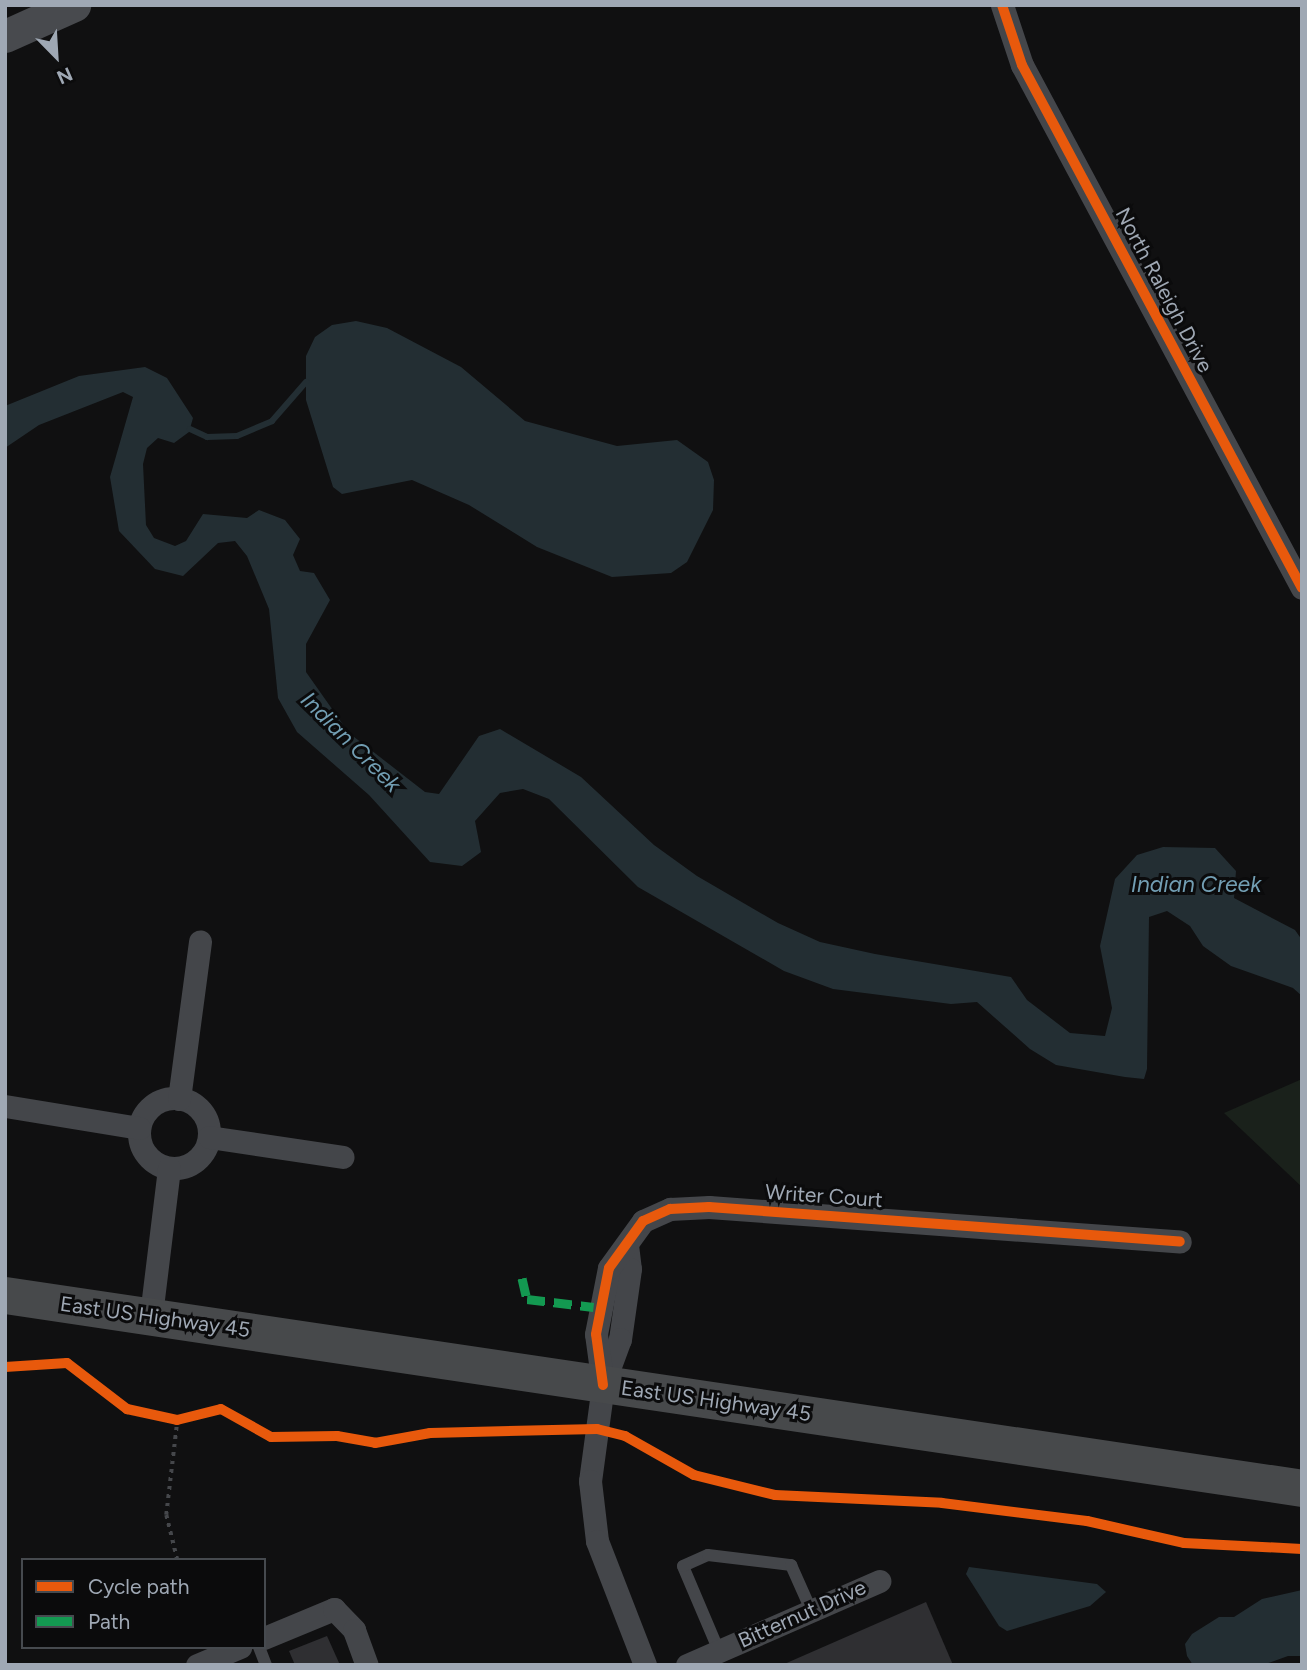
<!DOCTYPE html>
<style>
body{margin:0}
#map{position:relative;width:1307px;height:1670px;overflow:hidden;background:#101011;font-family:Figtree,sans-serif}
div>[style]{position:absolute}
[style*='--x']{left:calc(var(--x)*1px);top:calc(var(--y)*1px);width:calc(var(--w)*1px);rotate:calc(var(--a)*1deg)}
.green>*{inset:0;background:#1a211b}
.water>*{inset:0;background:#232e33}
.stream>*{height:6px;margin:-3px;padding:0 3px;transform-origin:3px;border-radius:3px;background:#232e33}
.building>*{inset:0;background:#2f2f32}
.path>*{height:3.5px;margin-top:-1.75px;transform-origin:0;background:repeating-linear-gradient(90deg,#45474b 0 3.5px,transparent 0 8.5px)}
.lane>*{height:12px;margin:-6px;padding:0 6px;transform-origin:6px;border-radius:6px;background:#44464a}
.street>*{height:23px;margin:-11.5px;padding:0 11.5px;transform-origin:11.5px;border-radius:11.5px;background:#44464a}
.street>.ring{margin:-11.5px;padding:0;box-sizing:content-box;background:none;border:23px solid #44464a;border-radius:50%}
.secondary>*{height:33px;margin:-16.5px;padding:0 16.5px;transform-origin:16.5px;border-radius:16.5px;background:#484a4e}
.primary>*{height:37px;margin:-18.5px;padding:0 18.5px;transform-origin:18.5px;border-radius:18.5px;background:#47494b}
.quiet>*{height:9px;margin-top:-4.5px;transform-origin:0;background:repeating-linear-gradient(90deg,#139951 0 18px,transparent 0 27px)}
.cycleway>*{height:10px;margin:-5px;padding:0 5px;transform-origin:5px;border-radius:5px;background:#e8590c}
span{translate:-50% -50%;white-space:nowrap;text-align:center;line-height:1.15;-webkit-text-stroke:6px #0b0b0c;paint-order:stroke}
.street-label{font-size:21px;color:#9fa8b4}
.water-label{font-size:23px;color:#729eb3;font-style:italic}
.frame{position:absolute;inset:0;border:7px solid #9fa8b4;pointer-events:none}
.legend{position:absolute;left:21px;top:1558px;width:245px;height:91px;box-sizing:border-box;background:#0b0b0c;border:2px solid #464a4f;margin:0;padding:9px 12px;list-style:none;font-size:21px;color:#9fa8b4}
.legend li{display:flex;align-items:center;gap:14px;height:35px}
.legend b{width:35px;border:2px solid #464a4f}
.north{position:absolute;left:21px;top:21px;width:70px;height:70px;-webkit-text-stroke:5px #0b0b0c;paint-order:stroke;rotate:156deg;font-size:19px;font-weight:700;line-height:28px;text-align:center;color:#9fa8b4}
.north::after{content:'';display:block;margin:auto;width:24px;height:32px;background:#9fa8b4;clip-path:polygon(50% 0,100% 100%,50% 72%,0 100%)}
</style>
<div id="map">
<div class="green">
<i style="clip-path:polygon(1302px 1079px,1302px 1187px,1224px 1113px)"></i>
</div>
<div class="water">
<i style="clip-path:polygon(356px 321px,387px 328px,461px 367px,525px 421px,617px 446px,677px 440px,708px 462px,714px 480px,713px 510px,687px 562px,671px 573px,612px 577px,537px 547px,469px 505px,412px 480px,342px 494px,333px 487px,306px 400px,306px 356px,315px 337px,332px 325px)"></i>
<i style="clip-path:polygon(145px 367px,167px 378px,193px 418px,189px 432px,174px 443px,158px 438px,147px 448px,143px 464px,146px 525px,154px 538px,175px 546px,186px 541px,203px 514px,247px 518px,259px 510px,285px 520px,300px 539px,293px 555px,300px 571px,314px 573px,330px 600px,306px 644px,306px 672px,349px 733px,425px 792px,439px 794px,479px 736px,500px 729px,581px 777px,654px 845px,697px 876px,778px 923px,820px 942px,875px 954px,1011px 977px,1027px 1000px,1070px 1033px,1105px 1036px,1112px 1008px,1100px 946px,1115px 879px,1137px 855px,1163px 847px,1215px 848px,1236px 871px,1234px 898px,1295px 930px,1302px 940px,1302px 996px,1293px 988px,1231px 966px,1203px 946px,1190px 926px,1167px 911px,1149px 917px,1147px 1069px,1144px 1079px,1125px 1077px,1056px 1065px,1030px 1049px,977px 1002px,951px 1004px,833px 989px,784px 971px,638px 887px,549px 799px,523px 789px,500px 793px,475px 821px,481px 852px,462px 866px,430px 862px,369px 795px,297px 732px,278px 698px,269px 609px,247px 556px,235px 541px,218px 543px,183px 576px,155px 569px,119px 531px,110px 477px,133px 397px,123px 392px,39px 425px,5px 448px,5px 406px,79px 376px)"></i>
<i style="clip-path:polygon(969px 1567px,1097px 1584px,1106px 1592px,1090px 1606px,1007px 1631px,999px 1626px,966px 1574px)"></i>
<i style="clip-path:polygon(1302px 1590px,1302px 1656px,1288px 1656px,1263px 1665px,1193px 1665px,1187px 1656px,1185px 1644px,1192px 1634px,1219px 1617px,1234px 1617px,1262px 1599px)"></i>
</div>
<div class="stream">
<i style="--x:190;--y:429;--w:19;--a:25"></i>
<i style="--x:207;--y:437;--w:30;--a:-2"></i>
<i style="--x:237;--y:436;--w:38;--a:-23"></i>
<i style="--x:272;--y:421;--w:52;--a:-48.9"></i>
</div>
<div class="building">
<i style="clip-path:polygon(926px 1602px,953px 1665px,782px 1665px)"></i>
<i style="clip-path:polygon(327px 1636px,340px 1665px,295px 1665px,289px 1651px)"></i>
</div>
<div class="path">
<i style="--x:5;--y:1367;--w:62;--a:-3.7"></i>
<i style="--x:67;--y:1363;--w:76;--a:37.5"></i>
<i style="--x:127;--y:1409;--w:51;--a:12.4"></i>
<i style="--x:177;--y:1420;--w:45;--a:-14"></i>
<i style="--x:221;--y:1409;--w:57;--a:29.2"></i>
<i style="--x:271;--y:1437;--w:66;--a:-0.9"></i>
<i style="--x:337;--y:1436;--w:39;--a:10"></i>
<i style="--x:375;--y:1443;--w:56;--a:-10.3"></i>
<i style="--x:430;--y:1433;--w:147;--a:-1.6"></i>
<i style="--x:616;--y:1433;--w:89;--a:28.3"></i>
<i style="--x:694;--y:1475;--w:83;--a:13.9"></i>
<i style="--x:775;--y:1495;--w:167;--a:2.7"></i>
<i style="--x:942;--y:1503;--w:146;--a:7.1"></i>
<i style="--x:1087;--y:1521;--w:99;--a:12.8"></i>
<i style="--x:1184;--y:1543;--w:118;--a:2.9"></i>
<i style="--x:177;--y:1560;--w:46;--a:-103.7"></i>
<i style="--x:166;--y:1515;--w:95;--a:-83.3"></i>
</div>
<div class="lane">
<i style="--x:259;--y:1647;--w:19;--a:69"></i>
<i style="--x:719;--y:1651;--w:92;--a:-113"></i>
<i style="--x:683;--y:1566;--w:27;--a:-24"></i>
<i style="--x:708;--y:1555;--w:84;--a:6.9"></i>
<i style="--x:791;--y:1565;--w:49;--a:66"></i>
</div>
<div class="street">
<i style="--x:1002;--y:5;--w:63;--a:71.6"></i>
<i style="--x:1022;--y:65;--w:593;--a:61.84"></i>
<i class="ring" style="left:139px;top:1098px;width:47px;height:47px"></i>
<i style="--x:179;--y:1099;--w:159;--a:-82.4"></i>
<i style="--x:5;--y:1106;--w:136;--a:9.3"></i>
<i style="--x:209;--y:1137;--w:135;--a:8.5"></i>
<i style="--x:627;--y:1245;--w:24;--a:83"></i>
<i style="--x:630;--y:1269;--w:71;--a:98.1"></i>
<i style="--x:620;--y:1339;--w:49;--a:110.3"></i>
<i style="--x:603;--y:1385;--w:97;--a:97.7"></i>
<i style="--x:590;--y:1481;--w:60;--a:83.3"></i>
<i style="--x:597;--y:1541;--w:133;--a:68.8"></i>
<i style="--x:151;--y:1315;--w:148;--a:-83"></i>
<i style="--x:603;--y:1385;--w:51;--a:-97.8"></i>
<i style="--x:596;--y:1334;--w:67;--a:-78.9"></i>
<i style="--x:609;--y:1268;--w:58;--a:-54.1"></i>
<i style="--x:643;--y:1221;--w:30;--a:-24"></i>
<i style="--x:670;--y:1209;--w:39;--a:-3"></i>
<i style="--x:709;--y:1207;--w:472;--a:4.2"></i>
<i style="--x:264;--y:1638;--w:76;--a:-22.5"></i>
<i style="--x:334;--y:1609;--w:29;--a:46"></i>
<i style="--x:354;--y:1630;--w:37;--a:70"></i>
<i style="--x:197;--y:1665;--w:47;--a:-22.7"></i>
<i style="--x:687;--y:1665;--w:210;--a:-23.6"></i>
</div>
<div class="secondary">
<i style="--x:5;--y:36;--w:76;--a:-24.2"></i>
</div>
<div class="primary">
<i style="--x:5;--y:1295;--w:1311;--a:8.46"></i>
</div>
<div class="quiet">
<i style="--x:522;--y:1278;--w:22;--a:77"></i>
<i style="--x:527;--y:1299;--w:67;--a:6.8"></i>
</div>
<div class="cycleway">
<i style="--x:1002;--y:5;--w:63;--a:71.6"></i>
<i style="--x:1022;--y:65;--w:593;--a:61.84"></i>
<i style="--x:5;--y:1367;--w:62;--a:-3.7"></i>
<i style="--x:67;--y:1363;--w:76;--a:37.5"></i>
<i style="--x:127;--y:1409;--w:51;--a:12.4"></i>
<i style="--x:177;--y:1420;--w:45;--a:-14"></i>
<i style="--x:221;--y:1409;--w:57;--a:29.2"></i>
<i style="--x:271;--y:1437;--w:66;--a:-0.9"></i>
<i style="--x:337;--y:1436;--w:39;--a:10"></i>
<i style="--x:375;--y:1443;--w:56;--a:-10.3"></i>
<i style="--x:430;--y:1433;--w:167;--a:-1.4"></i>
<i style="--x:597;--y:1429;--w:29;--a:14"></i>
<i style="--x:625;--y:1436;--w:79;--a:29.5"></i>
<i style="--x:694;--y:1475;--w:83;--a:13.9"></i>
<i style="--x:775;--y:1495;--w:167;--a:2.7"></i>
<i style="--x:942;--y:1503;--w:146;--a:7.1"></i>
<i style="--x:1087;--y:1521;--w:99;--a:12.8"></i>
<i style="--x:1184;--y:1543;--w:118;--a:2.9"></i>
<i style="--x:603;--y:1385;--w:51;--a:-97.8"></i>
<i style="--x:596;--y:1334;--w:67;--a:-78.9"></i>
<i style="--x:609;--y:1268;--w:58;--a:-54.1"></i>
<i style="--x:643;--y:1221;--w:30;--a:-24"></i>
<i style="--x:670;--y:1209;--w:39;--a:-3"></i>
<i style="--x:709;--y:1207;--w:472;--a:4.2"></i>
</div>
<div class="street-label">
<span style="left:1164px;top:290px;rotate:62deg">North Raleigh Drive</span>
<span style="left:824px;top:1196px;rotate:4deg">Writer Court</span>
<span style="left:155px;top:1317px;rotate:8deg">East US Highway 45</span>
<span style="left:716px;top:1401px;rotate:8deg">East US Highway 45</span>
<span style="left:802px;top:1614px;rotate:-24deg">Bitternut Drive</span>
</div>
<div class="water-label">
<span style="left:351px;top:742px;rotate:45deg">Indian Creek</span>
<span style="left:1196px;top:884px">Indian Creek</span>
</div>
<div class="frame"></div>
<ul class="legend">
<li><b style="height:9px;background:#e8590c"></b>Cycle path</li>
<li><b style="height:9px;background:#139951"></b>Path</li>
</ul>
<div class="north">N</div>
</div>
